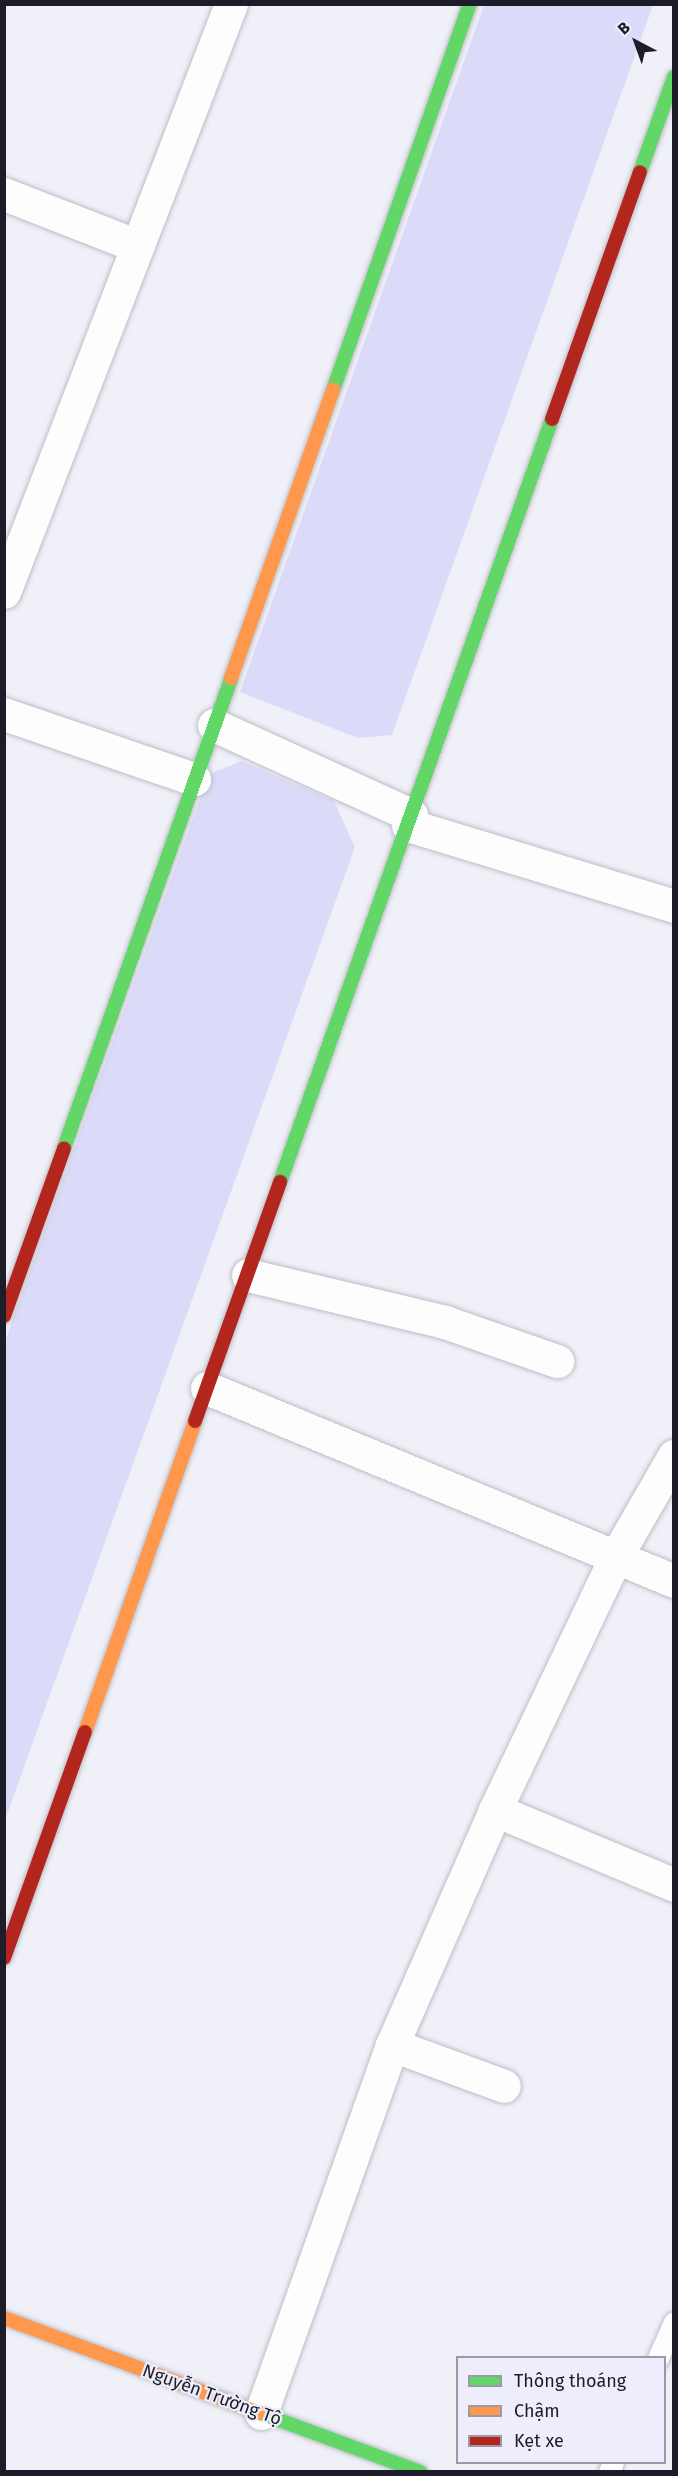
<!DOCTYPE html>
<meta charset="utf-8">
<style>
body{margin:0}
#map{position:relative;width:678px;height:2476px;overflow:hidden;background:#f0f0f8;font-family:"Fira Sans",sans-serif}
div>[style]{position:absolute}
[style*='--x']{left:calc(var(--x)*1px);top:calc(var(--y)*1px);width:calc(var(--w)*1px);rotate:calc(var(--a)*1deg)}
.green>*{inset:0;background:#dbdbf9}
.roads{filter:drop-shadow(0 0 2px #bdbdc7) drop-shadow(0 0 2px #bdbdc7)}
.lane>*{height:21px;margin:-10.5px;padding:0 10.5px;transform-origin:10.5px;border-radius:10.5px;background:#fdfdfe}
.street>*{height:33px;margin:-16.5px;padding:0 16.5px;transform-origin:16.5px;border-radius:16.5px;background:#fdfdfe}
.fast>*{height:14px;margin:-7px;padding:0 7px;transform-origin:7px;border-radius:7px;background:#63d668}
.slow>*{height:14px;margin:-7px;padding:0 7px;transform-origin:7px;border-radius:7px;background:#ff974d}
.jam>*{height:14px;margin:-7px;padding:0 7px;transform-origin:7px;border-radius:7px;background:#b3261e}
span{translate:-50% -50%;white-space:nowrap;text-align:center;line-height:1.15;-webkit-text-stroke:4.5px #ededfb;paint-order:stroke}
.street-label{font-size:18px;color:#1d1d29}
.frame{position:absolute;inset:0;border:6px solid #1d1d29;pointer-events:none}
.legend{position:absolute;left:456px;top:2356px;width:210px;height:108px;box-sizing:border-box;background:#ededfb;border:2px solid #9a9aa7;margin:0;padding:8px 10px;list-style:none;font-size:18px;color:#1d1d29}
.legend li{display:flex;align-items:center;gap:12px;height:30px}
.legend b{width:30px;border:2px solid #9a9aa7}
.north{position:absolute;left:606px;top:12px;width:60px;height:60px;-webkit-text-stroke:4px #ededfb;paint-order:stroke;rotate:319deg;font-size:16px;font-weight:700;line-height:24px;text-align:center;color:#1d1d29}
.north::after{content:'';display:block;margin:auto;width:21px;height:27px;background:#1d1d29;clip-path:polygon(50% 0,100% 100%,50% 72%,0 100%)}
</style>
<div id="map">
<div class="green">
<i style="clip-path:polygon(484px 5px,653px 5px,392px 735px,358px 738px,240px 692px)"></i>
<i style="clip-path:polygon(242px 761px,334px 801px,355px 847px,5px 1820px,4px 1344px,209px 774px)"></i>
</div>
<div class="roads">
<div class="lane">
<i style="--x:658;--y:2358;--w:39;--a:-66"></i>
<i style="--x:609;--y:2472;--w:11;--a:-68"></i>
</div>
<div class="street">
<i style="--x:4;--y:194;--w:141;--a:21.3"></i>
<i style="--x:4;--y:592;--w:630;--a:-68.89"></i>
<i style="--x:4;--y:714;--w:201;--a:18.9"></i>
<i style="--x:214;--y:725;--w:217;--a:24.6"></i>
<i style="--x:408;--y:825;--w:278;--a:16.9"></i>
<i style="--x:248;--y:1275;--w:203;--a:13.4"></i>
<i style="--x:445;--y:1322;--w:119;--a:19.2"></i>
<i style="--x:207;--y:1388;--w:505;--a:22.45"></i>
<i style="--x:495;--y:1810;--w:194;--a:22.7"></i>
<i style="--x:392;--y:2045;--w:119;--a:20.1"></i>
<i style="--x:261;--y:2413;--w:391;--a:-70.4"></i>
<i style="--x:392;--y:2045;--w:257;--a:-66.3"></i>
<i style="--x:495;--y:1810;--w:279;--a:-64.5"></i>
<i style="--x:615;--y:1558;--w:118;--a:-60"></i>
</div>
<div class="fast">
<i style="--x:640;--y:172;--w:101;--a:-70.3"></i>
<i style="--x:333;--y:390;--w:410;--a:-70.5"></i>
<i style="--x:64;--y:1148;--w:499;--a:-70.4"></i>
<i style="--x:280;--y:1182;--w:810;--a:-70.38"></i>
<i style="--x:260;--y:2413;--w:171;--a:20.2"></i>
</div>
<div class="slow">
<i style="--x:231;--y:678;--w:306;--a:-70.5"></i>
<i style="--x:85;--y:1732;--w:330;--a:-70.5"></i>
<i style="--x:4;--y:2318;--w:273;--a:20.4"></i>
</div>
<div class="jam">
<i style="--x:552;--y:419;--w:262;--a:-70.4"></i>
<i style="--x:4;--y:1316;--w:178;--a:-70.3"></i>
<i style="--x:195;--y:1421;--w:254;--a:-70.4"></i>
<i style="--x:4;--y:1958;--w:240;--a:-70.3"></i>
</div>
</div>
<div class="street-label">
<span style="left:212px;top:2395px;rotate:20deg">Nguyễn Trường Tộ</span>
</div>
<div class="frame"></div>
<ul class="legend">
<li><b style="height:8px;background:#63d668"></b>Thông thoáng</li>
<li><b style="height:8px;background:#ff974d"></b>Chậm</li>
<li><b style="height:8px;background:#b3261e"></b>Kẹt xe</li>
</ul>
<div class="north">B</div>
</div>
